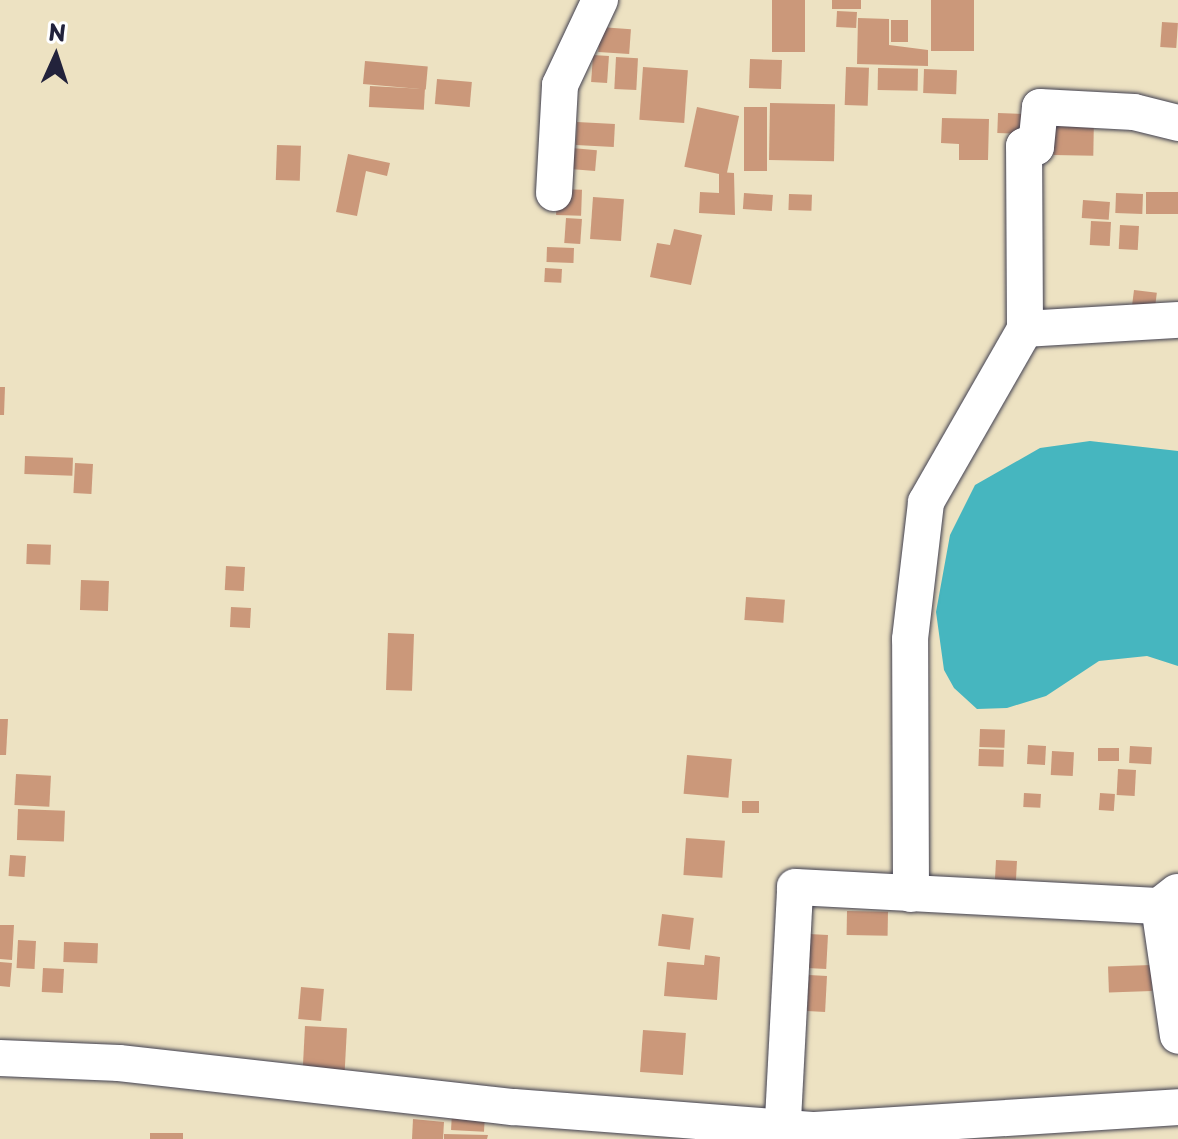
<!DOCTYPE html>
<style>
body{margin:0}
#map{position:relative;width:1178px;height:1139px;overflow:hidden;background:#ede2c2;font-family:"Playpen Sans",sans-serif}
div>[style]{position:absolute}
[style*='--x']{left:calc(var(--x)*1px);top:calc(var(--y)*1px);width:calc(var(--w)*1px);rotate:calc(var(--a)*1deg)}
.water>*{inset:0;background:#46b6bf}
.building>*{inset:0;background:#cb987a;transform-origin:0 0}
.roads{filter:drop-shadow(0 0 2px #403f4f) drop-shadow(0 0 2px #403f4f)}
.minor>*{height:36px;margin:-18px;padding:0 18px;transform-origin:18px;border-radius:18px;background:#fff}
span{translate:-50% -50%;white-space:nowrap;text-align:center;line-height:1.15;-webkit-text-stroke:8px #fff;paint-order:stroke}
.north{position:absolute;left:16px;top:16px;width:80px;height:80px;-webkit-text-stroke:6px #fff;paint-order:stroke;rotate:3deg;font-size:22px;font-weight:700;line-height:32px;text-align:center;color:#22223b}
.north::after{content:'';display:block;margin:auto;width:28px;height:36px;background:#22223b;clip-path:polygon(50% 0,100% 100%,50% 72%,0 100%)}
</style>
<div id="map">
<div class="water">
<i style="clip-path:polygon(1090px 441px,1178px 451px,1178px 666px,1147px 656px,1099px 661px,1046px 696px,1007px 708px,977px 709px,954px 688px,944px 670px,936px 612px,950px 535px,975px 485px,1040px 448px)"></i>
</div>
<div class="building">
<i style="left:772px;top:0;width:33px;height:52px"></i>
<i style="left:832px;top:0;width:29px;height:9px"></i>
<i style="left:931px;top:0;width:43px;height:51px"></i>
<i style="left:837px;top:11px;width:20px;height:16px;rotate:3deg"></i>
<i style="clip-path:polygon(858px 18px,889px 19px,889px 45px,928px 50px,928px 66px,857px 64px)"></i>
<i style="left:891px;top:20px;width:17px;height:22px"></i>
<i style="left:1162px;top:22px;width:16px;height:25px;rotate:4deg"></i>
<i style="left:600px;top:27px;width:31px;height:25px;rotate:4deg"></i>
<i style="left:593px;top:55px;width:16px;height:27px;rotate:4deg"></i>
<i style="left:616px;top:57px;width:22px;height:32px;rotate:3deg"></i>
<i style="left:750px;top:59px;width:32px;height:29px;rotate:2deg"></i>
<i style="left:365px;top:61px;width:63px;height:23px;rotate:5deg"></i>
<i style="left:643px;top:67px;width:45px;height:53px;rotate:4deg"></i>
<i style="left:846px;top:67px;width:23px;height:38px;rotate:2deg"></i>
<i style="left:878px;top:68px;width:40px;height:22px;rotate:1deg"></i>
<i style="left:924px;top:69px;width:33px;height:24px;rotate:2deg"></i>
<i style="left:437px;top:79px;width:35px;height:25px;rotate:5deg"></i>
<i style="left:370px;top:86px;width:55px;height:21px;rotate:3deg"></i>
<i style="left:770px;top:103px;width:65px;height:57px;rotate:1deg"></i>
<i style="left:697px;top:107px;width:43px;height:61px;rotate:12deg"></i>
<i style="left:744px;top:107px;width:23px;height:64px"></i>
<i style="left:998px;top:113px;width:29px;height:20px;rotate:2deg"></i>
<i style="left:1054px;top:115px;width:40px;height:40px;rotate:1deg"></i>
<i style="clip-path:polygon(942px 118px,989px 119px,988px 160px,959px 160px,959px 144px,941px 143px)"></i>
<i style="left:577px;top:122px;width:38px;height:23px;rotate:3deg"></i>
<i style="left:277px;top:145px;width:24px;height:35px;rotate:2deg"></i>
<i style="left:572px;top:148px;width:25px;height:21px;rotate:5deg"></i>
<i style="clip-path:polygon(348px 154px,390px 163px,387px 176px,366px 171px,357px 216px,336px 212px)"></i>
<i style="clip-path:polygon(719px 172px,734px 173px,735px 215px,699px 213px,700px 192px,719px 193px)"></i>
<i style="left:557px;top:189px;width:25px;height:26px;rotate:2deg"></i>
<i style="left:1146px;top:192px;width:32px;height:22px"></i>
<i style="left:744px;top:193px;width:29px;height:16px;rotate:4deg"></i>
<i style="left:1116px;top:193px;width:27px;height:20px;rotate:2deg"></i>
<i style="left:789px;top:194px;width:23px;height:16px;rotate:2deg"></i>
<i style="left:593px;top:197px;width:31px;height:42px;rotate:4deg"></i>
<i style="left:1083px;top:200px;width:27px;height:18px;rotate:4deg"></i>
<i style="left:566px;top:218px;width:16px;height:25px;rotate:4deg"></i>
<i style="left:1091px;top:221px;width:20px;height:24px;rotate:3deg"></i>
<i style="left:1120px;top:225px;width:19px;height:24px;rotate:3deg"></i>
<i style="clip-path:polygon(674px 229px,702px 235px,691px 285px,650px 277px,657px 243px,670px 245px)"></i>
<i style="left:547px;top:247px;width:27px;height:15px;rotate:2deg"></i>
<i style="left:545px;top:268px;width:17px;height:14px;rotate:3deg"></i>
<i style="left:1134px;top:290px;width:23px;height:17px;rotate:7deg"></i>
<i style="clip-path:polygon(0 387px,5px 387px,4px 415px,0 415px)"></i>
<i style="left:25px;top:456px;width:48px;height:18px;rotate:2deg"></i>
<i style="left:75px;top:463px;width:18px;height:30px;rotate:3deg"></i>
<i style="left:27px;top:544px;width:24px;height:20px;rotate:2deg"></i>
<i style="left:226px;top:566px;width:19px;height:24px;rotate:3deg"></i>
<i style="left:81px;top:580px;width:28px;height:30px;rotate:2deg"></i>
<i style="left:746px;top:597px;width:39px;height:23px;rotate:4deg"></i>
<i style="left:231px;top:607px;width:20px;height:20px;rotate:3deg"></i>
<i style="left:388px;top:633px;width:26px;height:57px;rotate:2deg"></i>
<i style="clip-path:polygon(0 719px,8px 719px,6px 755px,0 755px)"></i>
<i style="left:980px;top:729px;width:25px;height:18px;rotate:2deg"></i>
<i style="left:1028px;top:745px;width:18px;height:19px;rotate:3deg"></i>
<i style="left:1130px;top:746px;width:22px;height:17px;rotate:3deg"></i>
<i style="left:1098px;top:748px;width:21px;height:13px"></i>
<i style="left:979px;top:749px;width:25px;height:17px;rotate:2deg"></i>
<i style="left:1052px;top:751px;width:22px;height:24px;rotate:3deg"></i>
<i style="left:687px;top:755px;width:45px;height:39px;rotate:5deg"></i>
<i style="left:1118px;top:769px;width:18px;height:26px;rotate:3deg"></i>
<i style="left:16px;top:774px;width:35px;height:31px;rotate:3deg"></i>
<i style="left:1024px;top:793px;width:17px;height:14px;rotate:3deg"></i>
<i style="left:1100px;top:793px;width:15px;height:17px;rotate:4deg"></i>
<i style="left:742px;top:801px;width:17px;height:12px"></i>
<i style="left:18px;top:809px;width:47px;height:31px;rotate:2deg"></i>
<i style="left:686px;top:838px;width:39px;height:37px;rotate:4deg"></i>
<i style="left:10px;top:855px;width:16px;height:21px;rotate:4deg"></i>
<i style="left:996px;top:860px;width:21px;height:26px;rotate:3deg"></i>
<i style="left:847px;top:911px;width:41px;height:24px;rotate:1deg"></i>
<i style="left:662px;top:914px;width:32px;height:32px;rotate:7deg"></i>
<i style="clip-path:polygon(0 925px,14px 925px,12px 960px,0 959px)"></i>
<i style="left:809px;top:934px;width:19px;height:34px;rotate:3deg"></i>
<i style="left:18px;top:940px;width:18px;height:28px;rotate:3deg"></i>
<i style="left:64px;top:942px;width:34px;height:20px;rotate:2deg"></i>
<i style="clip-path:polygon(705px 955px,720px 957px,717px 1000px,664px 996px,667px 962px,704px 965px)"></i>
<i style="left:0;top:962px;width:12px;height:24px;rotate:5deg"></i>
<i style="left:1151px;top:965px;width:26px;height:43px;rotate:88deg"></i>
<i style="left:43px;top:968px;width:21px;height:24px;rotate:3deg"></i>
<i style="left:809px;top:975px;width:18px;height:36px;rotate:3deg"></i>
<i style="left:301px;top:987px;width:23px;height:32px;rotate:5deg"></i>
<i style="left:305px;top:1026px;width:42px;height:51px;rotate:3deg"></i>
<i style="left:643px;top:1030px;width:43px;height:42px;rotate:4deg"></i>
<i style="left:452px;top:1112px;width:33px;height:18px;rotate:3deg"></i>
<i style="clip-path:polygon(413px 1119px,444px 1122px,443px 1139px,412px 1139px)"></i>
<i style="left:150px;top:1133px;width:33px;height:6px"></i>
<i style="clip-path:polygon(444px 1134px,488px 1135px,487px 1139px,444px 1139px)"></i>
</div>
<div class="roads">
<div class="minor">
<i style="--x:554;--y:193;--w:108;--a:-86.8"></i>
<i style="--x:560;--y:85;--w:94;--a:-64.8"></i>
<i style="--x:1025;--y:329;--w:183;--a:-90.3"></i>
<i style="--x:1024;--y:146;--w:12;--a:5"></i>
<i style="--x:1036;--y:147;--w:40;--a:-84.3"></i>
<i style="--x:1040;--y:107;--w:94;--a:3"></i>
<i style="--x:1134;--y:112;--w:45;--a:14"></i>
<i style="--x:1177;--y:892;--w:23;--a:142"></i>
<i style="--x:1159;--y:906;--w:131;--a:81.7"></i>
<i style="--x:911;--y:894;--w:255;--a:-90.2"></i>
<i style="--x:910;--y:639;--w:138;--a:-83.3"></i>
<i style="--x:926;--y:502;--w:199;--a:-60.2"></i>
<i style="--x:1025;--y:329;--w:153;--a:-3.4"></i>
<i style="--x:0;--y:1058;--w:119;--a:2.4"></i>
<i style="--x:119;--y:1063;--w:397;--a:6.4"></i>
<i style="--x:514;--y:1107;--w:302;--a:4.4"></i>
<i style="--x:815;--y:1130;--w:364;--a:-3.6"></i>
<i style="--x:782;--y:1139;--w:252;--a:-87"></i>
<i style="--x:795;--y:887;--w:364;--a:3"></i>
</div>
</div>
<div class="north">N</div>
</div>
